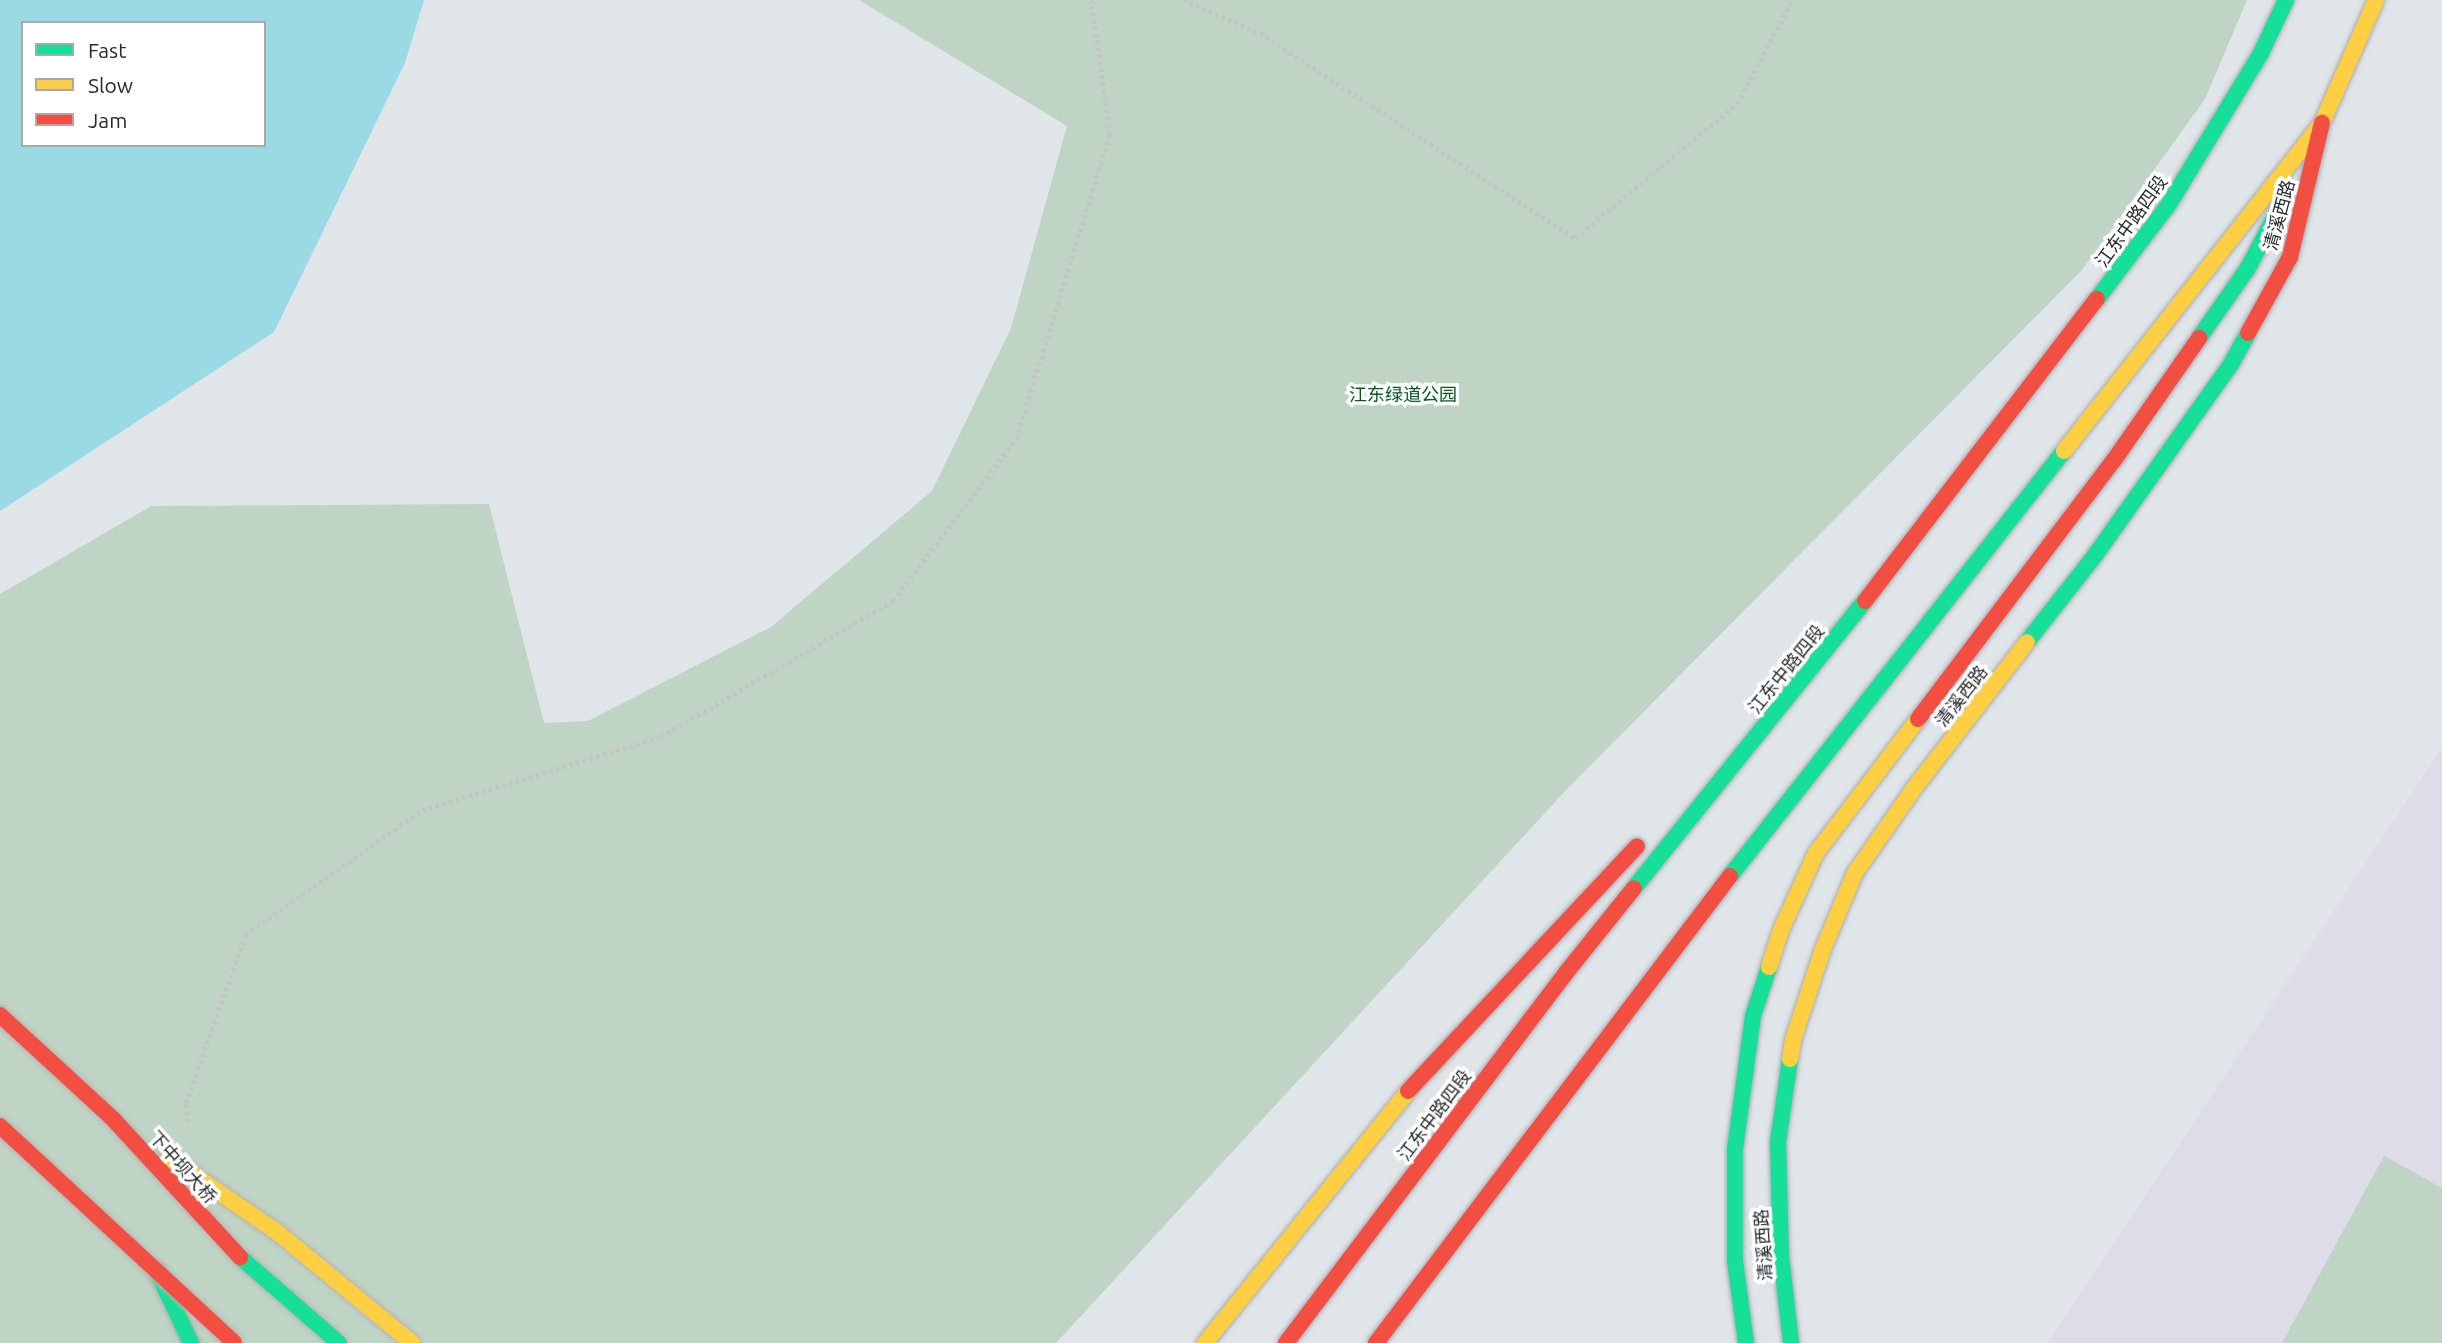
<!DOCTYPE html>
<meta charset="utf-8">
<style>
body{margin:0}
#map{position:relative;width:2442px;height:1343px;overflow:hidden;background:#e0e5ea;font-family:Ubuntu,"Noto Sans SC",sans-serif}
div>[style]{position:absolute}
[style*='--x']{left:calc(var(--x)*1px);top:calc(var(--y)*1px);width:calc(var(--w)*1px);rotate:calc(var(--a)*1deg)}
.education>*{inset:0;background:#dfdce9}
.green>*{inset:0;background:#bfd4c5}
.water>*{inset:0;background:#99dae4}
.path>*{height:4.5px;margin-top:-2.25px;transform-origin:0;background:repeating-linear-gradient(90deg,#c4c5c7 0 3.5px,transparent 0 7px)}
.roads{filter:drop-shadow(0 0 2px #a8acb0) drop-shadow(0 0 2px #a8acb0)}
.fast>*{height:16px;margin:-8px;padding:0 8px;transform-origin:8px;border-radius:8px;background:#16e098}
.slow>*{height:16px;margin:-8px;padding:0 8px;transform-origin:8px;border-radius:8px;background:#ffcf43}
.jam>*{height:16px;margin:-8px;padding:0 8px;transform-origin:8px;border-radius:8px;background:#f24e42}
.bridges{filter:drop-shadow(0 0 2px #b8b2b1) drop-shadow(0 0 2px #b8b2b1)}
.fast-bridge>*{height:16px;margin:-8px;padding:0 8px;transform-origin:8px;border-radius:8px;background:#16e098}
.slow-bridge>*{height:16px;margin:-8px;padding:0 8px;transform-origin:8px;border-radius:8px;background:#ffcf43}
.jam-bridge>*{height:16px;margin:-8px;padding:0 8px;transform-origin:8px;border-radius:8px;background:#f24e42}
span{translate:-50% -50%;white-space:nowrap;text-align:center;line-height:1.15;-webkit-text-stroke:7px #fff;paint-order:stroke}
.street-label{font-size:18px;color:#27292d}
.park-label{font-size:18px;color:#05591c}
.legend{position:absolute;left:21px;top:21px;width:245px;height:126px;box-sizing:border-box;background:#fff;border:2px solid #a9a9ab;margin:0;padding:9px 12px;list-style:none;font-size:21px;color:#27292d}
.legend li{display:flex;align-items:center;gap:14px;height:35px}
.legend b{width:35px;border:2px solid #a9a9ab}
</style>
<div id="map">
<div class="education">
<i style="clip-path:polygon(2442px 748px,2442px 1343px,2047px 1343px)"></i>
</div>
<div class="green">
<i style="clip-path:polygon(859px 0,2247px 0,2205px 99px,2082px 270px,1568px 788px,1056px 1343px,0 1343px,0 594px,151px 506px,489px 504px,544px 723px,588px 721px,771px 627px,932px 491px,1011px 328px,1067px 126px)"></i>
<i style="clip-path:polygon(2384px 1156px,2442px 1188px,2442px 1343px,2282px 1343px)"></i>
</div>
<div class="water">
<i style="clip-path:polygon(evenodd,0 0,424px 0,405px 63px,274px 332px,0 511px,0 0,23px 23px,264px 23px,264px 145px,23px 145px,23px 23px)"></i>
</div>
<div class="path">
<i style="--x:1183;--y:0;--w:84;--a:23.2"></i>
<i style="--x:1260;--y:33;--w:376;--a:33.1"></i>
<i style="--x:1575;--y:238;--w:210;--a:-39.6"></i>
<i style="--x:1737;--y:104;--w:118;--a:-62.1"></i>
<i style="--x:187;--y:1122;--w:19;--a:-93"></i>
<i style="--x:186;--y:1103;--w:178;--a:-70.6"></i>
<i style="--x:245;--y:935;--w:217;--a:-35.2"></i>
<i style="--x:422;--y:810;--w:250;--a:-17"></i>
<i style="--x:661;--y:737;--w:269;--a:-30.4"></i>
<i style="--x:893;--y:601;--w:203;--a:-52.8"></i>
<i style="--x:1016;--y:439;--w:319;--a:-72.9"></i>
<i style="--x:1110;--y:134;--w:135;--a:-98.1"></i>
</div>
<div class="roads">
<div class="fast">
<i style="--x:2097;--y:299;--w:119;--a:-52.8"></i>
<i style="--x:2169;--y:204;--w:177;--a:-58.6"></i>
<i style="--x:2261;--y:53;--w:59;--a:-64.7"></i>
<i style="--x:2199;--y:338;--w:85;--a:-55"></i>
<i style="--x:2248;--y:268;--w:76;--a:-62.4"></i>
<i style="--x:2027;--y:642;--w:112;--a:-51.9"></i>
<i style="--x:2096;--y:554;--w:233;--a:-54.6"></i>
<i style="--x:2231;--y:364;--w:35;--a:-61"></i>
<i style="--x:1730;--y:876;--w:541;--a:-51.84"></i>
<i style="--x:1634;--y:888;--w:368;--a:-51.2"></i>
<i style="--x:1790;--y:1059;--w:84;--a:98.2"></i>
<i style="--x:1778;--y:1142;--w:114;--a:88.5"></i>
<i style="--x:1781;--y:1256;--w:88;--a:83.4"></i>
<i style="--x:157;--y:1271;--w:80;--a:64.7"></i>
<i style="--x:1746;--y:1343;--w:83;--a:-97.6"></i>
<i style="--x:1735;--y:1261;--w:112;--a:-90"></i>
<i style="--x:1735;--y:1149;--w:134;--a:-82.3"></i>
<i style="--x:1753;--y:1016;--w:52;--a:-71.9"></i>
</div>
<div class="slow">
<i style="--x:2064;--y:451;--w:417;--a:-51.8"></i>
<i style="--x:2322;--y:123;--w:134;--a:-66.3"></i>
<i style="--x:1769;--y:967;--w:39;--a:-72"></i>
<i style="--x:1781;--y:930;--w:85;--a:-65.6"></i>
<i style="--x:1816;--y:853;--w:168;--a:-52.7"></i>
<i style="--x:1790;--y:1059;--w:19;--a:-81"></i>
<i style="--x:1793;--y:1040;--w:96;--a:-71.8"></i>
<i style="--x:1823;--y:949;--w:82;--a:-67.2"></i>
<i style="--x:1855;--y:873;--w:105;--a:-55.1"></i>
<i style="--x:1915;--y:787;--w:183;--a:-52.3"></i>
<i style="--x:1205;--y:1343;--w:324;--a:-51.1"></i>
</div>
<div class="jam">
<i style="--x:2248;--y:333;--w:87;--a:-61.1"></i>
<i style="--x:2290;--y:257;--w:138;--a:-76.6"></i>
<i style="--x:1865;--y:601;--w:381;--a:-52.5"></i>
<i style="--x:1918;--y:719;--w:325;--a:-52.9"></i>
<i style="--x:2114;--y:460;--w:149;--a:-55.1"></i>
<i style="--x:1408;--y:1091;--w:335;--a:-46.9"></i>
<i style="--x:1286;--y:1343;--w:463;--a:-52.9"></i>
<i style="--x:1565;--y:974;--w:110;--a:-51.3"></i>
<i style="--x:1376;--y:1343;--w:586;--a:-52.84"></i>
</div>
</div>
<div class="bridges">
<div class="fast-bridge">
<i style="--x:240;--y:1257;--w:131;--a:41"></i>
</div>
<div class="slow-bridge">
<i style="--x:169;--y:1158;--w:131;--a:34.4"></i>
<i style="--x:277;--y:1232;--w:175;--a:39.4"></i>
</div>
<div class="jam-bridge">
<i style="--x:0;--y:1015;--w:154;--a:42.6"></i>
<i style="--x:113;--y:1119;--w:188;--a:47.4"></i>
<i style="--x:0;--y:1126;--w:319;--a:42.8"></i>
</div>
</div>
<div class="street-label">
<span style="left:2279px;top:215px;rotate:-75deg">清溪西路</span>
<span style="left:2131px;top:221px;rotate:-54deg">江东中路四段</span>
<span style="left:1786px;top:669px;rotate:-51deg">江东中路四段</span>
<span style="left:1961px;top:696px;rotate:-52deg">清溪西路</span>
<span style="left:1434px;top:1115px;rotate:-53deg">江东中路四段</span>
<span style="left:183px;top:1167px;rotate:48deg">下中坝大桥</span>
<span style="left:1763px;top:1245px;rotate:-94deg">清溪西路</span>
</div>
<div class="park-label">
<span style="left:1403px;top:394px">江东绿道公园</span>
</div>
<ul class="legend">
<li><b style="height:9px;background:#16e098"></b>Fast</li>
<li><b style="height:9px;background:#ffcf43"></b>Slow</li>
<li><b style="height:9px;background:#f24e42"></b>Jam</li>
</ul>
</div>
